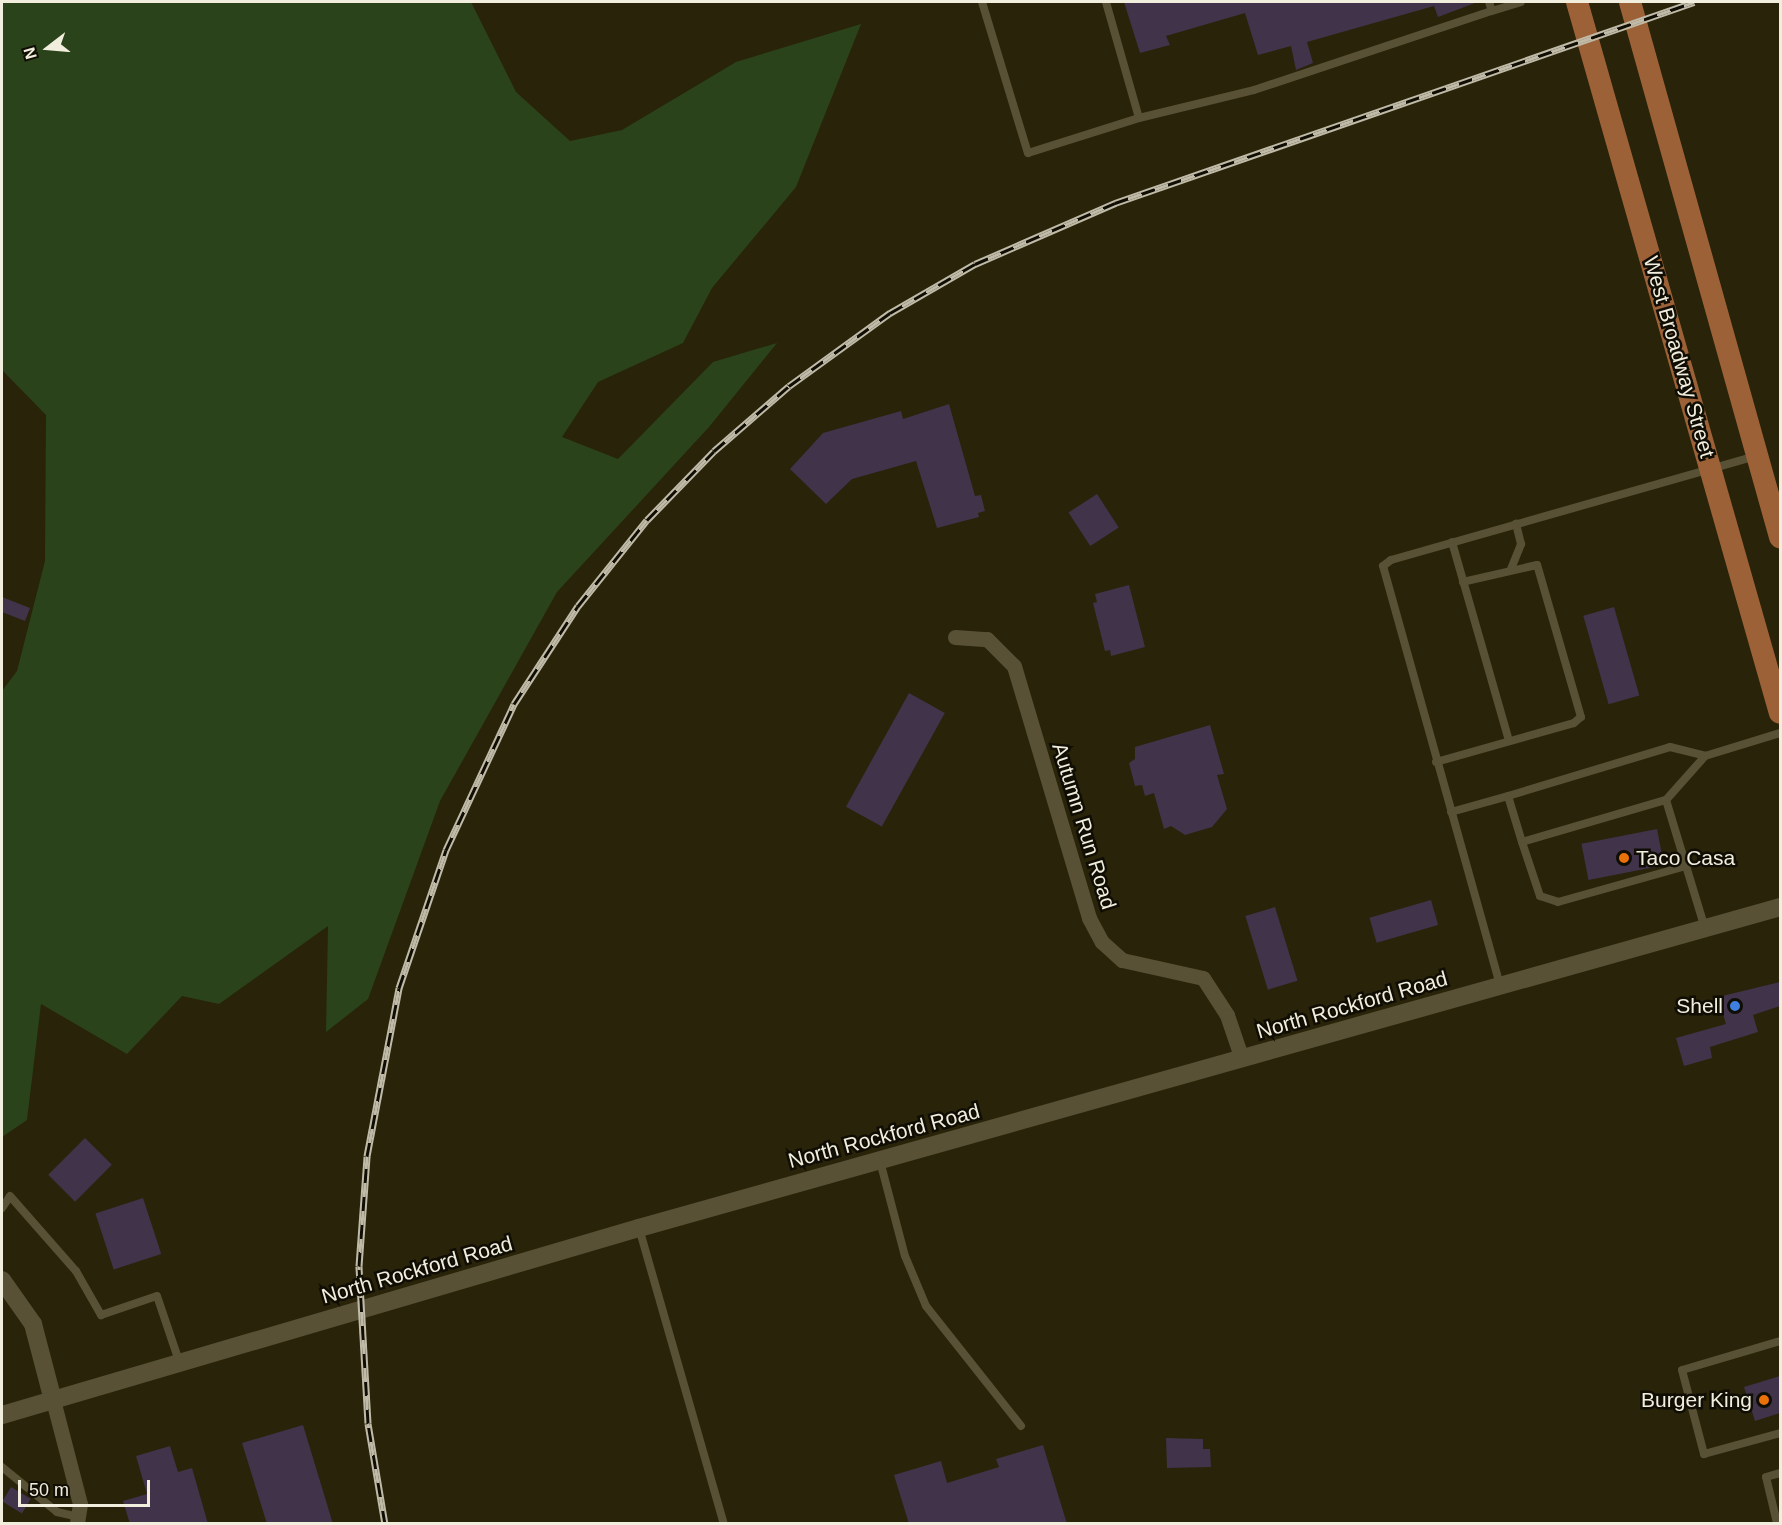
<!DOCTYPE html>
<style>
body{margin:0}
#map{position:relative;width:1782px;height:1525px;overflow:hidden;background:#292309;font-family:Arial,sans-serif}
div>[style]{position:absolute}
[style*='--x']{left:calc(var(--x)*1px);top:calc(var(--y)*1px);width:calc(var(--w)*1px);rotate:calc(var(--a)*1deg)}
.green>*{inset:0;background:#2a431b}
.building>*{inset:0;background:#40334a;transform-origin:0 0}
.service>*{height:8px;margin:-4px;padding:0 4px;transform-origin:4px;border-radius:4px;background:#585136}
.minor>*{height:15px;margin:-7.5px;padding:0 7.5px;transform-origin:7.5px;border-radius:7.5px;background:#585136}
.tertiary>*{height:18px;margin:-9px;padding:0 9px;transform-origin:9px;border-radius:9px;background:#585136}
.primary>*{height:22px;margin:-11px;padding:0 11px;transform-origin:11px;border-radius:11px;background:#9d6138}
.rail>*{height:7px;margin-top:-3.5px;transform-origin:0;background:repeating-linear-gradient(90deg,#0f0d04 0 14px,#bfbba8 0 28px);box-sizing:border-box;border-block:2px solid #bfbba8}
.dots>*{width:16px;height:16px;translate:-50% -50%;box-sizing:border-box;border:3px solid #0f0d04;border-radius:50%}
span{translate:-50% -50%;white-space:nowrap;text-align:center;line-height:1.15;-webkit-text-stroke:5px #0f0d04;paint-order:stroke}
.street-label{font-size:21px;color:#f2eede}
.poi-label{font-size:21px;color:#f2eede}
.left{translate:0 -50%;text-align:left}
.right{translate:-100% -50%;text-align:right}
.frame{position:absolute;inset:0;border:3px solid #f2eede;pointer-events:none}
.north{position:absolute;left:18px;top:18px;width:60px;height:60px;-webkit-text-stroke:4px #0f0d04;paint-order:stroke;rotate:254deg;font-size:16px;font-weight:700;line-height:24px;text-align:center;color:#f2eede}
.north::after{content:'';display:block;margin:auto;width:21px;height:27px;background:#f2eede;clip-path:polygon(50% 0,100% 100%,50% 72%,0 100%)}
.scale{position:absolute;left:18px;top:1480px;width:132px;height:27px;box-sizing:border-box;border:3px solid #f2eede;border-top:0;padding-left:8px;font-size:18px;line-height:21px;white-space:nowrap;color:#f2eede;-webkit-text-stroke:4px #0f0d04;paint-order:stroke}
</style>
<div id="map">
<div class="green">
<i style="clip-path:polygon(2px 2px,471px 2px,516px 92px,570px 141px,622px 130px,736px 62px,861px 24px,796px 187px,712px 288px,683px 343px,598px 382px,562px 437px,618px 459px,713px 362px,777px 343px,709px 427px,557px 592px,440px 801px,368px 999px,326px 1032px,328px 926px,219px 1004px,182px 996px,127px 1054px,41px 1004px,27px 1120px,2px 1137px,2px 691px,17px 671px,45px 561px,46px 415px,2px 370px)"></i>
</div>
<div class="building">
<i style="clip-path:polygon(1124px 2px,1475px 2px,1475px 3px,1438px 17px,1434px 6px,1307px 42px,1313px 63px,1296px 70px,1291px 46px,1258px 55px,1245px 13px,1166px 36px,1170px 45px,1140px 53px)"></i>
<i style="clip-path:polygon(949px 404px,975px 496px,981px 495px,985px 511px,978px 513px,979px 517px,937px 528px,916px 461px,852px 479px,826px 504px,790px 469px,823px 433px,901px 411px,903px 419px)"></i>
<i style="left:1097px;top:494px;width:40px;height:34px;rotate:57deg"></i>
<i style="clip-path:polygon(1129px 585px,1145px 647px,1111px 656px,1110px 650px,1105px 651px,1093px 603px,1097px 602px,1095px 594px)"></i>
<i style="clip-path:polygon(2px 597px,30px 608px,25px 621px,2px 612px)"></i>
<i style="left:1614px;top:607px;width:92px;height:32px;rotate:74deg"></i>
<i style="left:909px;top:693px;width:41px;height:130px;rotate:29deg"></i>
<i style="clip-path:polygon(1210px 725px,1224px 774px,1217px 775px,1227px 809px,1212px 827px,1185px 835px,1171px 826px,1164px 829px,1154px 793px,1145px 796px,1142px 785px,1135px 786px,1129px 763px,1135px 759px,1135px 747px)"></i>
<i style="left:1657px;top:829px;width:37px;height:77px;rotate:79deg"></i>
<i style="left:1431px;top:900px;width:26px;height:64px;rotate:74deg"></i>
<i style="left:1275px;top:907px;width:77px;height:31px;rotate:73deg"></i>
<i style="clip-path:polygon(1780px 982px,1780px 1006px,1753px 1015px,1758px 1032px,1710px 1047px,1712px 1058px,1684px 1066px,1676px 1038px,1726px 1024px,1718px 997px)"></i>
<i style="left:85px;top:1138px;width:38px;height:52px;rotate:45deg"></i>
<i style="left:143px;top:1198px;width:59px;height:50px;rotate:72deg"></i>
<i style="clip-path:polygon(1780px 1376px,1780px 1413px,1755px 1421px,1744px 1387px)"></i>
<i style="clip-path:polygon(303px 1425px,333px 1524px,267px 1524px,242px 1443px)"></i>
<i style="clip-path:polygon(1166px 1438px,1203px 1439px,1203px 1449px,1210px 1449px,1211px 1467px,1167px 1468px)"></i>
<i style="clip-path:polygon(1043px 1445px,1067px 1524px,909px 1524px,894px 1475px,941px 1461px,947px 1483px,999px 1467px,996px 1459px)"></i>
<i style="clip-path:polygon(170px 1446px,178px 1472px,192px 1468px,208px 1524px,130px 1524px,123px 1501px,147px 1494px,136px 1456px)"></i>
<i style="left:11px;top:1487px;width:23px;height:17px;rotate:31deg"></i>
</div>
<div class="service">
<i style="--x:982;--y:2;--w:158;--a:73.1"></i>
<i style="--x:1028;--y:153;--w:116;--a:-17.5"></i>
<i style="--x:1139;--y:118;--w:121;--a:-105.9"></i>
<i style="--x:1489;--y:2;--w:9;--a:72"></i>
<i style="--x:1492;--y:11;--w:30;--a:-17"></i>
<i style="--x:1139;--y:118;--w:118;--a:-13.7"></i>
<i style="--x:1254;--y:90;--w:251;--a:-18.4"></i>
<i style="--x:1452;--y:542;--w:207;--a:74"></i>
<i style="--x:1511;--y:569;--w:27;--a:-68"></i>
<i style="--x:1521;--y:544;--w:21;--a:-104"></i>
<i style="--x:1436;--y:762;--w:143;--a:-15.8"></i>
<i style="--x:1574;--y:723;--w:9;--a:-41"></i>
<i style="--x:1581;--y:717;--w:158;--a:-106.1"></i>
<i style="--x:1537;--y:565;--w:76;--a:167.1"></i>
<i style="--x:1508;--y:796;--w:169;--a:-16.8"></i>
<i style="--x:1670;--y:747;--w:36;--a:14"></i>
<i style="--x:1705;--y:756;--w:78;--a:-17"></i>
<i style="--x:1666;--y:800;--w:59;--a:-48.4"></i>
<i style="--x:1451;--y:812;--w:59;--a:-15.7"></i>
<i style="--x:1508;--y:796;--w:48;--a:73.1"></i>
<i style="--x:1522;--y:842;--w:150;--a:-16.3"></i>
<i style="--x:1666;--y:800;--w:134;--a:73.1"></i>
<i style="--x:1522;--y:842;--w:57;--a:71.6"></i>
<i style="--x:1540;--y:896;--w:19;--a:18"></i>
<i style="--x:1558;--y:902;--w:133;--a:-15.7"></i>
<i style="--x:1500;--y:985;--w:435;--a:-105.6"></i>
<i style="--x:1383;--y:566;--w:10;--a:-37"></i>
<i style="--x:1391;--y:560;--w:380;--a:-15.9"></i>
<i style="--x:880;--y:1161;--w:98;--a:75.3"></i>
<i style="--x:905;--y:1256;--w:54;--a:67.2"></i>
<i style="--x:926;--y:1306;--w:153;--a:51.6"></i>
<i style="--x:2;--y:1208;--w:14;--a:-56"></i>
<i style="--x:10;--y:1196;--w:100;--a:48.7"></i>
<i style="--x:76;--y:1271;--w:51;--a:60.4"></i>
<i style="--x:101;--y:1315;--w:59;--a:-18.7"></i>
<i style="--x:157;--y:1296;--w:69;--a:71.3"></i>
<i style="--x:639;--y:1228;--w:308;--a:74"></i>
<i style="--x:1780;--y:1341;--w:102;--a:163.5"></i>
<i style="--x:1682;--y:1370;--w:87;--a:75.3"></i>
<i style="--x:1704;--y:1454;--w:79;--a:-15.4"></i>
<i style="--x:2;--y:1467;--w:71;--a:39.3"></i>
<i style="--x:57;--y:1512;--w:23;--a:13"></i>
<i style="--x:1777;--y:1523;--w:47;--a:-103.4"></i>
<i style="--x:1766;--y:1477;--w:15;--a:-16"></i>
</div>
<div class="minor">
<i style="--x:955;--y:637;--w:32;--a:4"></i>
<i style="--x:987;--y:639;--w:38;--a:45"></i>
<i style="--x:1014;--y:666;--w:263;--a:73.4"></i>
<i style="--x:1089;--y:918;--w:27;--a:62"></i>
<i style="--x:1102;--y:942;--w:27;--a:42"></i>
<i style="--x:1122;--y:960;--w:83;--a:12.5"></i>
<i style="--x:1203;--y:978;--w:44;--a:57"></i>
<i style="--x:1227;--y:1015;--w:46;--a:71.2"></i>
<i style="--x:53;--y:1400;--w:107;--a:75.4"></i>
<i style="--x:80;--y:1504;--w:20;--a:99"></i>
</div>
<div class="tertiary">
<i style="--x:2;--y:1280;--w:54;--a:54.8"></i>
<i style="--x:33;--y:1324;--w:79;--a:75.3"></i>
<i style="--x:2;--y:1415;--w:664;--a:-16.36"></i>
<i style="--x:639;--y:1228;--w:1185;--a:-15.71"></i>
</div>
<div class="primary">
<i style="--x:1577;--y:2;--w:739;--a:74.07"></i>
<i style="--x:1630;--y:2;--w:556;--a:74.34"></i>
</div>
<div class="rail">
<i style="--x:385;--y:1524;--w:102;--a:-99.6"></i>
<i style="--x:368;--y:1423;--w:157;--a:-93.3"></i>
<i style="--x:359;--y:1266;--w:110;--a:-85.8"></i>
<i style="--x:367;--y:1156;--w:171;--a:-79.2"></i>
<i style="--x:399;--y:988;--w:146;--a:-71.2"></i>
<i style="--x:446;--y:850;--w:161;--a:-65"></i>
<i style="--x:514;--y:704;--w:117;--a:-56.9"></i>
<i style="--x:578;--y:606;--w:110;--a:-51.3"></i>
<i style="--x:647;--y:520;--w:96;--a:-45.8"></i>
<i style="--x:714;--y:451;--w:99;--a:-40.9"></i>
<i style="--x:789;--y:386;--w:125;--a:-35.9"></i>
<i style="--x:890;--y:313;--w:98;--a:-30"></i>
<i style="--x:975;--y:264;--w:153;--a:-23.5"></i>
<i style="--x:1115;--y:203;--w:613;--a:-19.14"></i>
</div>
<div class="dots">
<i style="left:1624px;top:858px;background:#e8710a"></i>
<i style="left:1735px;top:1006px;background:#3f7fe0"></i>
<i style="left:1764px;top:1400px;background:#e8710a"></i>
</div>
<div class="street-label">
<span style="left:1679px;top:357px;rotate:74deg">West Broadway Street</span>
<span style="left:1084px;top:826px;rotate:73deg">Autumn Run Road</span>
<span style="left:1352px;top:1005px;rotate:-16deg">North Rockford Road</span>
<span style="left:884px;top:1136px;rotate:-15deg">North Rockford Road</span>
<span style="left:417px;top:1270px;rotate:-16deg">North Rockford Road</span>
</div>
<div class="poi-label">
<span class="left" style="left:1636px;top:858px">Taco Casa</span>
<span class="right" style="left:1723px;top:1006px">Shell</span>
<span class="right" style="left:1752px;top:1400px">Burger King</span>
</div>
<div class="frame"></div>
<div class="north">N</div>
<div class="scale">50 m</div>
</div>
